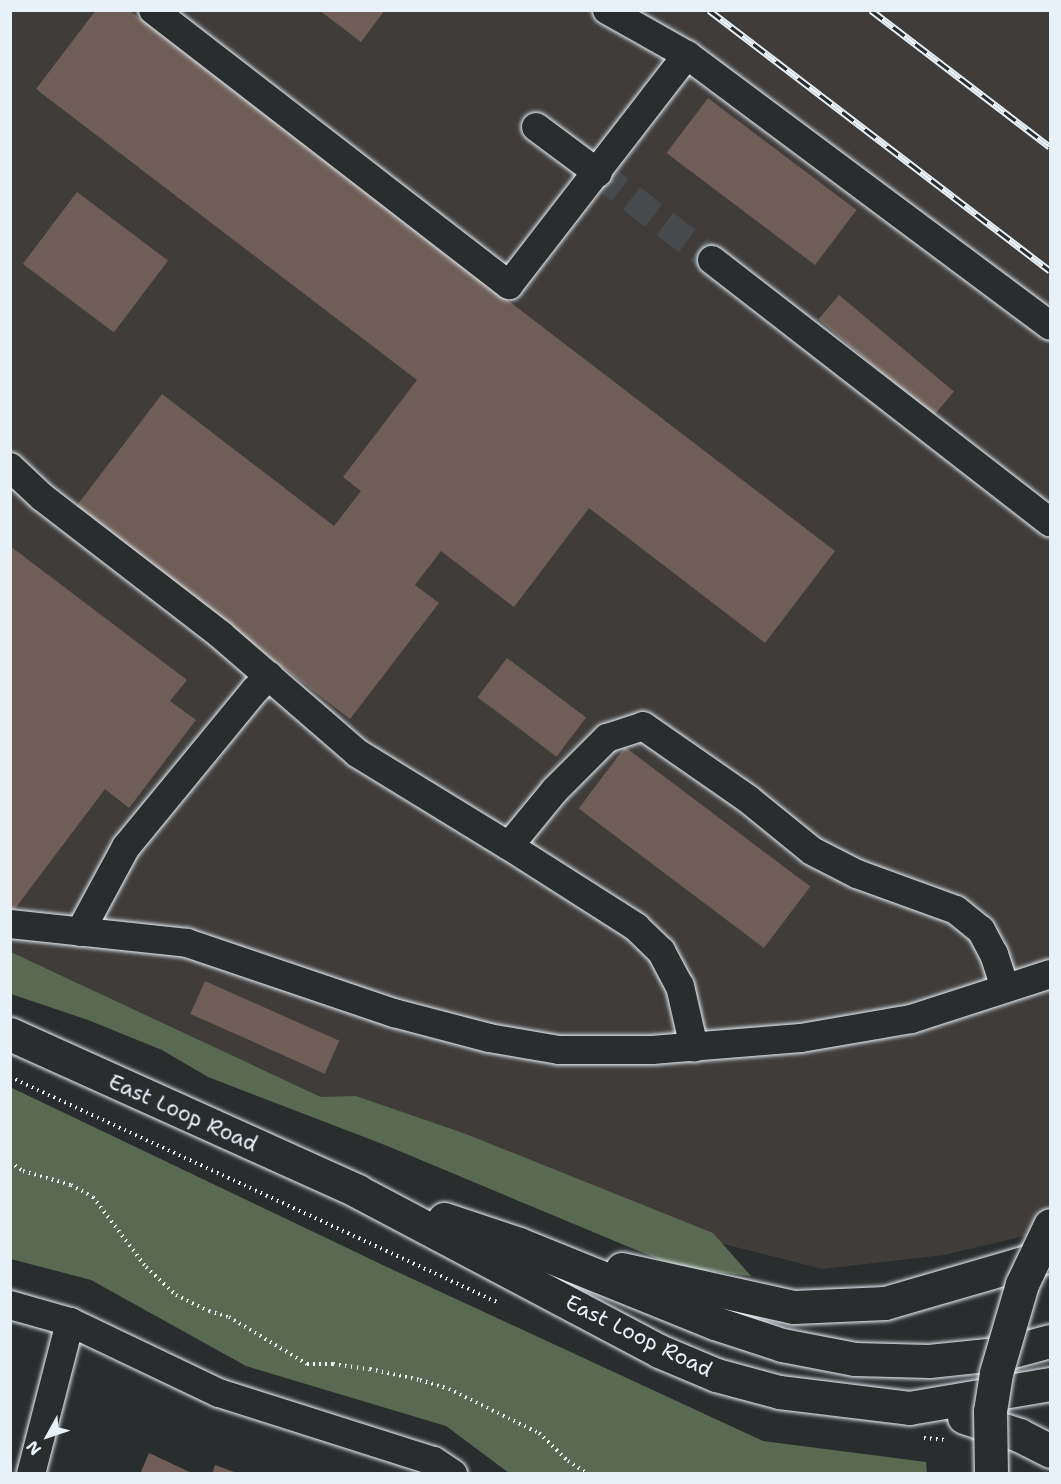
<!DOCTYPE html>
<style>
body{margin:0}
#map{position:relative;width:1061px;height:1484px;overflow:hidden;background:#2a2d2e;font-family:"Shantell Sans",sans-serif}
div>[style]{position:absolute}
[style*='--x']{left:calc(var(--x)*1px);top:calc(var(--y)*1px);width:calc(var(--w)*1px);rotate:calc(var(--a)*1deg)}
.built>*{inset:0;background:#3f3c3a}
.green>*{inset:0;background:#596952}
.building>*{inset:0;background:#6f5e57;transform-origin:0 0}
.minor-tunnel>*{height:28px;margin-top:-14px;transform-origin:0;background:repeating-linear-gradient(90deg,#464a4c 0 28px,transparent 0 42px)}
.path>*{height:4px;margin-top:-2px;transform-origin:0;background:repeating-linear-gradient(90deg,#e8f1f8 0 1.5px,transparent 0 6px)}
.roads{filter:drop-shadow(0 0 2px #e8f1f8) drop-shadow(0 0 2px #e8f1f8)}
.minor>*{height:28px;margin:-14px;padding:0 14px;transform-origin:14px;border-radius:14px;background:#2a2d2e}
.major>*{height:33px;margin:-16.5px;padding:0 16.5px;transform-origin:16.5px;border-radius:16.5px;background:#2a2d2e}
.rail>*{height:7px;margin-top:-3.5px;transform-origin:0;background:repeating-linear-gradient(90deg,#2a2d2e 0 14px,#e8f1f8 0 28px);box-sizing:border-box;border-block:2px solid #e8f1f8}
.bridges{filter:drop-shadow(0 0 2px #e8f1f8) drop-shadow(0 0 2px #e8f1f8)}
.major-bridge>*{height:33px;margin:-16.5px;padding:0 16.5px;transform-origin:16.5px;border-radius:16.5px;background:#2a2d2e}
span{translate:-50% -50%;white-space:nowrap;text-align:center;line-height:1.15;-webkit-text-stroke:5px #2a2d2e;paint-order:stroke}
.street-label{font-size:21px;color:#e8f1f8}
.frame{position:absolute;inset:0;border:12px solid #e8f1f8;pointer-events:none}
.north{position:absolute;left:18px;top:1406px;width:60px;height:60px;-webkit-text-stroke:4px #2a2d2e;paint-order:stroke;rotate:230deg;font-size:16px;font-weight:700;line-height:24px;text-align:center;color:#e8f1f8}
.north::after{content:'';display:block;margin:auto;width:21px;height:27px;background:#e8f1f8;clip-path:polygon(50% 0,100% 100%,50% 72%,0 100%)}
</style>
<div id="map">
<div class="built">
<i style="clip-path:polygon(11px 11px,1050px 11px,1050px 1230px,944px 1255px,822px 1269px,664px 1229px,321px 1097px,11px 952px)"></i>
</div>
<div class="green">
<i style="clip-path:polygon(11px 952px,321px 1097px,356px 1096px,466px 1134px,713px 1233px,751px 1276px,677px 1267px,385px 1145px,208px 1077px,162px 1050px,88px 1020px,11px 994px)"></i>
<i style="clip-path:polygon(10px 1087px,389px 1268px,763px 1441px,926px 1462px,927px 1473px,509px 1473px,446px 1426px,246px 1366px,91px 1280px,11px 1259px)"></i>
</div>
<div class="building">
<i style="clip-path:polygon(96px 10px,129px 10px,835px 551px,765px 643px,589px 508px,514px 607px,441px 551px,415px 585px,439px 603px,350px 719px,75px 508px,162px 394px,334px 526px,361px 491px,343px 477px,417px 380px,36px 89px)"></i>
<i style="clip-path:polygon(319px 10px,385px 10px,361px 42px)"></i>
<i style="left:708px;top:98px;width:186px;height:69px;rotate:37deg"></i>
<i style="left:77px;top:192px;width:114px;height:90px;rotate:37deg"></i>
<i style="left:839px;top:295px;width:150px;height:32px;rotate:40deg"></i>
<i style="clip-path:polygon(10px 546px,187px 680px,170px 701px,196px 720px,129px 808px,105px 789px,14px 910px,10px 907px)"></i>
<i style="left:507px;top:658px;width:99px;height:49px;rotate:37deg"></i>
<i style="left:625px;top:747px;width:232px;height:77px;rotate:37deg"></i>
<i style="left:205px;top:981px;width:147px;height:36px;rotate:24deg"></i>
<i style="clip-path:polygon(149px 1453px,194px 1474px,140px 1474px)"></i>
<i style="clip-path:polygon(215px 1465px,237px 1473px,237px 1474px,212px 1474px)"></i>
</div>
<div class="minor-tunnel">
<i style="--x:598;--y:173;--w:143;--a:37.3"></i>
</div>
<div class="path">
<i style="--x:10;--y:1077;--w:536;--a:24.8"></i>
<i style="--x:10;--y:1162;--w:16;--a:35"></i>
<i style="--x:23;--y:1171;--w:50;--a:16.3"></i>
<i style="--x:71;--y:1185;--w:25;--a:29"></i>
<i style="--x:93;--y:1197;--w:88;--a:52.9"></i>
<i style="--x:146;--y:1267;--w:41;--a:43"></i>
<i style="--x:176;--y:1295;--w:37;--a:26"></i>
<i style="--x:209;--y:1311;--w:21;--a:17"></i>
<i style="--x:229;--y:1317;--w:91;--a:31.1"></i>
<i style="--x:307;--y:1364;--w:26;--a:0"></i>
<i style="--x:333;--y:1364;--w:37;--a:8"></i>
<i style="--x:370;--y:1369;--w:51;--a:12.4"></i>
<i style="--x:420;--y:1380;--w:30;--a:17"></i>
<i style="--x:449;--y:1389;--w:100;--a:26.1"></i>
<i style="--x:539;--y:1433;--w:40;--a:44"></i>
<i style="--x:568;--y:1461;--w:24;--a:33"></i>
<i style="--x:924;--y:1438;--w:22;--a:5"></i>
</div>
<div class="roads">
<div class="minor">
<i style="--x:153;--y:10;--w:450;--a:37.7"></i>
<i style="--x:509;--y:285;--w:291;--a:-52.3"></i>
<i style="--x:607;--y:10;--w:92;--a:29.4"></i>
<i style="--x:687;--y:55;--w:453;--a:36.7"></i>
<i style="--x:536;--y:127;--w:77;--a:36.6"></i>
<i style="--x:712;--y:260;--w:428;--a:37.8"></i>
<i style="--x:10;--y:467;--w:44;--a:43.2"></i>
<i style="--x:42;--y:497;--w:226;--a:37.6"></i>
<i style="--x:221;--y:635;--w:180;--a:40.9"></i>
<i style="--x:357;--y:753;--w:178;--a:31.5"></i>
<i style="--x:509;--y:846;--w:72;--a:-50.6"></i>
<i style="--x:555;--y:790;--w:74;--a:-45"></i>
<i style="--x:607;--y:738;--w:38;--a:-18"></i>
<i style="--x:643;--y:726;--w:128;--a:34.8"></i>
<i style="--x:748;--y:799;--w:82;--a:39.1"></i>
<i style="--x:812;--y:851;--w:51;--a:27.1"></i>
<i style="--x:857;--y:874;--w:105;--a:20"></i>
<i style="--x:956;--y:910;--w:32;--a:39"></i>
<i style="--x:981;--y:930;--w:27;--a:62"></i>
<i style="--x:994;--y:954;--w:36;--a:72"></i>
<i style="--x:509;--y:846;--w:151;--a:32.5"></i>
<i style="--x:636;--y:927;--w:35;--a:44"></i>
<i style="--x:661;--y:951;--w:40;--a:62"></i>
<i style="--x:680;--y:986;--w:63;--a:77.1"></i>
<i style="--x:10;--y:924;--w:178;--a:6.1"></i>
<i style="--x:187;--y:943;--w:219;--a:18.7"></i>
<i style="--x:394;--y:1013;--w:98;--a:14.7"></i>
<i style="--x:489;--y:1038;--w:71;--a:9.7"></i>
<i style="--x:559;--y:1050;--w:93;--a:0"></i>
<i style="--x:652;--y:1050;--w:149;--a:-4.6"></i>
<i style="--x:801;--y:1038;--w:112;--a:-9.8"></i>
<i style="--x:911;--y:1019;--w:146;--a:-17.9"></i>
<i style="--x:80;--y:932;--w:97;--a:-61.6"></i>
<i style="--x:126;--y:847;--w:203;--a:-50.6"></i>
<i style="--x:255;--y:690;--w:20;--a:-45"></i>
<i style="--x:10;--y:1305;--w:62;--a:15.8"></i>
<i style="--x:70;--y:1322;--w:165;--a:25.5"></i>
<i style="--x:219;--y:1393;--w:225;--a:17.6"></i>
<i style="--x:434;--y:1461;--w:23;--a:34"></i>
<i style="--x:31;--y:1474;--w:157;--a:-75.6"></i>
</div>
<div class="major">
<i style="--x:10;--y:1034;--w:381;--a:24.3"></i>
<i style="--x:357;--y:1191;--w:342;--a:27.9"></i>
<i style="--x:659;--y:1351;--w:62;--a:22.8"></i>
<i style="--x:716;--y:1375;--w:65;--a:15.1"></i>
<i style="--x:779;--y:1392;--w:131;--a:7"></i>
<i style="--x:909;--y:1408;--w:143;--a:-9.7"></i>
<i style="--x:444;--y:1219;--w:79;--a:18.4"></i>
<i style="--x:519;--y:1244;--w:211;--a:22"></i>
<i style="--x:715;--y:1323;--w:71;--a:18.2"></i>
<i style="--x:782;--y:1345;--w:74;--a:10.9"></i>
<i style="--x:855;--y:1359;--w:74;--a:1.5"></i>
<i style="--x:929;--y:1361;--w:76;--a:-6"></i>
<i style="--x:1005;--y:1353;--w:47;--a:-14.9"></i>
<i style="--x:622;--y:1269;--w:176;--a:12.5"></i>
<i style="--x:794;--y:1307;--w:91;--a:-2.5"></i>
<i style="--x:885;--y:1303;--w:172;--a:-16.2"></i>
<i style="--x:964;--y:1417;--w:58;--a:18.1"></i>
<i style="--x:1019;--y:1435;--w:35;--a:27"></i>
</div>
</div>
<div class="rail">
<i style="--x:709;--y:10;--w:429;--a:37.4"></i>
<i style="--x:871;--y:10;--w:225;--a:37.4"></i>
</div>
<div class="bridges">
<div class="major-bridge">
<i style="--x:991;--y:1474;--w:63;--a:-90.9"></i>
<i style="--x:990;--y:1411;--w:38;--a:-81"></i>
<i style="--x:996;--y:1373;--w:93;--a:-73.7"></i>
<i style="--x:1022;--y:1284;--w:65;--a:-64.6"></i>
</div>
</div>
<div class="street-label">
<span style="left:183px;top:1113px;rotate:24deg">East Loop Road</span>
<span style="left:639px;top:1336px;rotate:26deg">East Loop Road</span>
</div>
<div class="frame"></div>
<div class="north">N</div>
</div>
